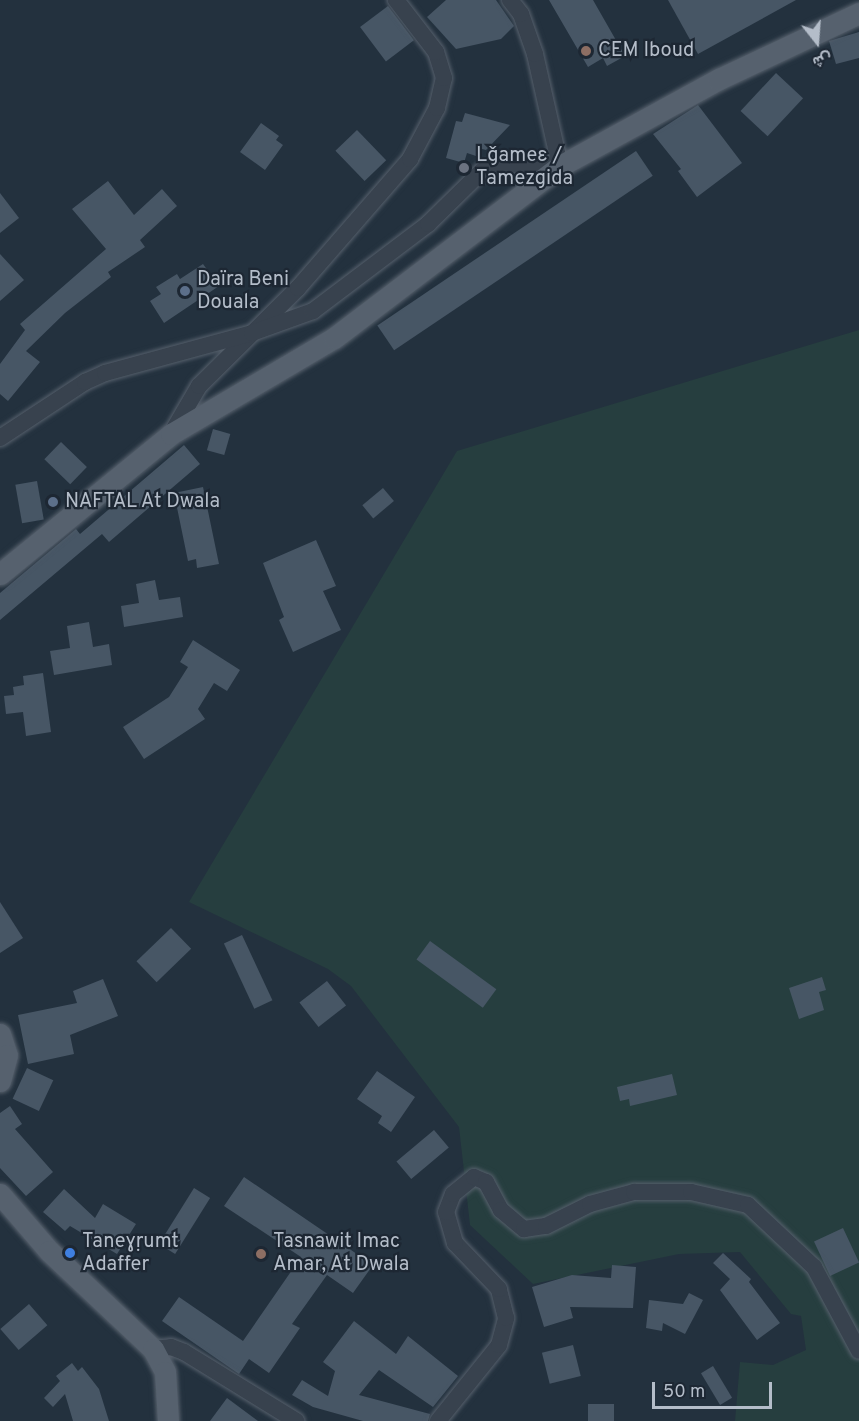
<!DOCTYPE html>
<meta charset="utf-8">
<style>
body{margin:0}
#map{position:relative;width:859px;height:1421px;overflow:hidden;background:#23313e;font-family:Overpass,Vazirmatn,sans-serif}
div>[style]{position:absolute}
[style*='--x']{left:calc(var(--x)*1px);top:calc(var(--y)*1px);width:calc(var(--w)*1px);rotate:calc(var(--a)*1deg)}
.green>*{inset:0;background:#263e3f}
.building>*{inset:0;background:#475665;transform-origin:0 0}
.roads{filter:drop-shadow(0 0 2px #56606c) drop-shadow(0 0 2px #56606c)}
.minor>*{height:16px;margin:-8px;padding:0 8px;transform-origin:8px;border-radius:8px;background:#38424e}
.major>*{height:21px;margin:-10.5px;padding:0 10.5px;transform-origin:10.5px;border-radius:10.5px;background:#56616e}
.dots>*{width:16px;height:16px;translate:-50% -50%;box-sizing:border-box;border:3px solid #1d2733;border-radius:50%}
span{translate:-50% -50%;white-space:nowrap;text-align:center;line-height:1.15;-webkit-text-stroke:4.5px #1d2733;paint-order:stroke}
.poi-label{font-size:20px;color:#b4bdc9}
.left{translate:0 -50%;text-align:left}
.north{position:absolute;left:787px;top:12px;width:60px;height:60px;-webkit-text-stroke:4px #1d2733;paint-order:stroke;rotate:163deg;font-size:16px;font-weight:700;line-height:24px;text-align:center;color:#b4bdc9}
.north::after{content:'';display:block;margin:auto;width:21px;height:27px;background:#b4bdc9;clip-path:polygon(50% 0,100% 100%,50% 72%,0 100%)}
.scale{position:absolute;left:652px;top:1382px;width:120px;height:27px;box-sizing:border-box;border:3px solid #b4bdc9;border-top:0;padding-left:8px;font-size:18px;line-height:21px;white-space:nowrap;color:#b4bdc9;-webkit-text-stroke:4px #1d2733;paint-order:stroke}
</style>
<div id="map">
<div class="green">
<i style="clip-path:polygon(859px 330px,859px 1421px,735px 1421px,740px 1362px,773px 1365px,806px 1350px,801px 1316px,791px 1314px,740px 1252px,679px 1254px,533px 1284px,470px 1225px,459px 1127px,351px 986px,328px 969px,189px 902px,457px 451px)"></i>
</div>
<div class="building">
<i style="clip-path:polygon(446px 0,496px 0,514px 26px,501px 39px,456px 49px,427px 17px)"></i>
<i style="clip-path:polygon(549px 0,593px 0,625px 56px,607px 66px,603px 58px,588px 67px)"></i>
<i style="clip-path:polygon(668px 0,796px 0,698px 54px)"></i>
<i style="left:388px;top:6px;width:43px;height:35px;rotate:53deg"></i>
<i style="clip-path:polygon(859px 32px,859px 58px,836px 64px,829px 41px)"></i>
<i style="left:776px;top:73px;width:37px;height:52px;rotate:43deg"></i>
<i style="clip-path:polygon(698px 105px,742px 163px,697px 197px,678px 171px,681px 169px,653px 134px)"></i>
<i style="clip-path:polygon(465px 113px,510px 125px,486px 150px,478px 148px,476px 156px,467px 153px,464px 163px,446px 158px,456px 121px,462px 122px)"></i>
<i style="clip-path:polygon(261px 123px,279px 136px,276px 140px,283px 145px,265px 170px,240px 152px)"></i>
<i style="left:357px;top:130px;width:42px;height:30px;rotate:46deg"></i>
<i style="left:636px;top:151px;width:30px;height:312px;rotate:56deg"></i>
<i style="clip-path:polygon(108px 181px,134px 215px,162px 189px,177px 206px,140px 240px,145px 247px,108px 272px,111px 277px,65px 313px,26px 351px,40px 362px,8px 401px,0 394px,0 364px,25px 330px,20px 324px,106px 249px,72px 209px)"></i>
<i style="clip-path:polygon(0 193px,19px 218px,0 233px)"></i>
<i style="clip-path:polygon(0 254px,24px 280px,0 301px)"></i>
<i style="clip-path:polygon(203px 264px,219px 286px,164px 323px,150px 301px,161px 294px,156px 287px,177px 274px,180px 279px)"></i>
<i style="left:213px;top:429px;width:18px;height:22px;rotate:16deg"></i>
<i style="left:61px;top:442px;width:36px;height:24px;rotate:44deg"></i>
<i style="clip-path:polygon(184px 445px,200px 464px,109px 542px,102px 534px,0 620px,0 593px,76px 529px,80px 534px)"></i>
<i style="left:37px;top:481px;width:39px;height:22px;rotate:80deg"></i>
<i style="clip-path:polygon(203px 487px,219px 564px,197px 568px,196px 559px,188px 561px,174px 493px)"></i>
<i style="left:383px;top:488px;width:17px;height:27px;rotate:50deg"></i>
<i style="clip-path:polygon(316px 540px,336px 586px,323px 591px,341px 630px,293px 652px,279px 620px,284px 617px,263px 563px)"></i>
<i style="clip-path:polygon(155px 580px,159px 600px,180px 597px,183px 617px,124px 627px,121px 606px,139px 603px,136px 584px)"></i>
<i style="clip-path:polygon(89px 622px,93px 647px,109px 644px,112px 665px,54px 675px,50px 651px,70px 648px,67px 626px)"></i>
<i style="clip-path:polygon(193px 640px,240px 670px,227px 691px,214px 683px,198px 709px,205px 719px,144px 759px,123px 727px,169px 697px,188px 667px,180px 662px)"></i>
<i style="clip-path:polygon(43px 673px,51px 732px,26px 736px,23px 712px,6px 714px,4px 696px,14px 695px,13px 687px,24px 685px,23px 676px)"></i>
<i style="clip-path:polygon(0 902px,23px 938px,0 953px)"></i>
<i style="left:171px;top:928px;width:29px;height:48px;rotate:46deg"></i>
<i style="left:242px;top:935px;width:72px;height:20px;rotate:65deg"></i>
<i style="left:430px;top:941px;width:82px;height:23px;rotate:36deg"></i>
<i style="clip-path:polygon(822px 977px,826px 990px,819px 992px,824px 1010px,799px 1019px,789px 988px)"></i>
<i style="clip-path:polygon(103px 979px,118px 1016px,70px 1035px,74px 1054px,28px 1064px,18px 1015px,77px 1003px,73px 991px)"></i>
<i style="left:327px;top:981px;width:31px;height:35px;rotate:52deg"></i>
<i style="left:27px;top:1068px;width:29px;height:34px;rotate:25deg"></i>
<i style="clip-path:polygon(377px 1071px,415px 1097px,391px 1132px,378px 1123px,382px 1116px,357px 1099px)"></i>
<i style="clip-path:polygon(672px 1074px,677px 1095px,630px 1106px,629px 1099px,620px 1101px,617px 1087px)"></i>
<i style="clip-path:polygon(10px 1106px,22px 1124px,15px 1129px,53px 1172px,26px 1196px,0 1168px,0 1113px)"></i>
<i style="left:434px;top:1130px;width:23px;height:49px;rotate:50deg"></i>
<i style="clip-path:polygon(244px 1177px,373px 1265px,353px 1293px,327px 1275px,292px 1324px,300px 1328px,269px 1373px,249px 1359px,239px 1374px,162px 1321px,179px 1297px,243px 1341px,301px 1257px,224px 1206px)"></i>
<i style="left:194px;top:1188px;width:19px;height:66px;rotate:32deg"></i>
<i style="clip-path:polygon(64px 1189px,95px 1218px,103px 1204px,136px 1224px,117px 1254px,70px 1226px,65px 1231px,43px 1212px)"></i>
<i style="left:843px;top:1228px;width:38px;height:32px;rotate:65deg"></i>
<i style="clip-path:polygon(723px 1253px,751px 1279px,749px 1282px,780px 1323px,757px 1340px,720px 1290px,730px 1279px,713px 1263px)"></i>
<i style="clip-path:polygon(612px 1265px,636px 1267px,633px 1308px,570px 1307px,573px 1318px,544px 1327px,532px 1287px,572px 1275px,611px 1278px)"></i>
<i style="clip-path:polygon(689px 1293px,703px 1300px,685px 1334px,663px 1323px,662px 1331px,646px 1328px,649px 1300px,683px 1304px)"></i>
<i style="left:29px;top:1304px;width:28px;height:38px;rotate:49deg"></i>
<i style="clip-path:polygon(354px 1321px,396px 1354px,408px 1336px,458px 1376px,433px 1407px,379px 1370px,359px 1395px,430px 1414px,428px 1421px,363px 1421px,313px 1407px,292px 1395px,302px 1380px,328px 1396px,335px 1371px,323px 1362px)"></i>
<i style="left:573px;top:1345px;width:32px;height:32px;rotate:76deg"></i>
<i style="clip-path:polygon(72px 1363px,78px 1371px,82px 1367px,99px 1389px,109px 1421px,73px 1421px,65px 1394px,53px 1407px,44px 1398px,60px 1381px,56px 1376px)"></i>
<i style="left:713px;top:1366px;width:37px;height:14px;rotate:59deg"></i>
<i style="clip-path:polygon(227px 1398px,258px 1421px,210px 1421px)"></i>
<i style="left:614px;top:1404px;width:17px;height:26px;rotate:90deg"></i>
</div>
<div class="roads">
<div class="minor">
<i style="--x:171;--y:434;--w:56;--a:-59.7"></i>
<i style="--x:199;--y:386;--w:139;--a:-44.7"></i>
<i style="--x:298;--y:288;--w:171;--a:-49"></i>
<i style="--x:410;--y:159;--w:58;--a:-62.1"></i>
<i style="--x:437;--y:108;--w:31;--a:-77"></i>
<i style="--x:444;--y:78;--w:27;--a:-107"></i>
<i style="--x:436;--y:52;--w:66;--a:-127.6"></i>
<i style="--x:0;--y:438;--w:102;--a:-33.4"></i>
<i style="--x:85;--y:382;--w:22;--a:-24"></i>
<i style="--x:105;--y:373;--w:152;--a:-15.2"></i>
<i style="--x:252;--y:333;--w:65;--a:-19.8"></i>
<i style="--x:313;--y:311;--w:144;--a:-37.1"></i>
<i style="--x:428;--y:224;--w:76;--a:-44.5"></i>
<i style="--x:482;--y:171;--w:20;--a:-20"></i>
<i style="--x:501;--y:164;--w:59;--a:1.9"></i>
<i style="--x:560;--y:166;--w:115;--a:-102.6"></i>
<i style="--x:535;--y:54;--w:42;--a:-109.3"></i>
<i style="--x:521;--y:14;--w:18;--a:-128"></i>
<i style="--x:153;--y:1349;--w:18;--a:-6"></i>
<i style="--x:171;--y:1347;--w:14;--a:21"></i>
<i style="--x:184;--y:1352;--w:132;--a:31.6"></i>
<i style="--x:438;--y:1421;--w:97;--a:-51.2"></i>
<i style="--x:499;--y:1345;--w:28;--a:-75"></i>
<i style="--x:506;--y:1318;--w:30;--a:-104"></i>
<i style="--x:499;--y:1289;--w:64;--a:-133.7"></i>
<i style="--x:455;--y:1243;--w:32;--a:-106"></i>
<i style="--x:446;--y:1212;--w:19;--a:-69"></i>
<i style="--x:453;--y:1194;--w:27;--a:-39"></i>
<i style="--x:474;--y:1177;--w:13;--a:23"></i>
<i style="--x:486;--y:1182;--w:32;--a:62"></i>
<i style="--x:501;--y:1210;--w:30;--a:40"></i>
<i style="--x:524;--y:1229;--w:22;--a:-8"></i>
<i style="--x:546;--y:1226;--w:49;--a:-26.6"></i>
<i style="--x:590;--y:1204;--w:46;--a:-15.3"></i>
<i style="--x:634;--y:1192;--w:57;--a:0"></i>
<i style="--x:691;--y:1192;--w:58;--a:12.8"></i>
<i style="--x:748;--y:1205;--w:91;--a:43.2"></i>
<i style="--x:814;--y:1267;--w:95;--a:61.8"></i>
</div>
<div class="major">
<i style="--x:0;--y:574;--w:221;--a:-39.3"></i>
<i style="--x:171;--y:434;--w:189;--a:-30.5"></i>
<i style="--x:334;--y:338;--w:284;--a:-37.3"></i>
<i style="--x:560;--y:166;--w:181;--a:-28.7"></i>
<i style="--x:719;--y:79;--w:155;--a:-25.2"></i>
<i style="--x:0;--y:1034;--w:22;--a:72"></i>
<i style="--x:7;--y:1055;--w:27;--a:105"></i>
<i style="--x:0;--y:1194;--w:75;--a:49.3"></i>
<i style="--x:49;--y:1251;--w:143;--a:43.3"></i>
<i style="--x:153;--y:1349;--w:26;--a:62"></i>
<i style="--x:165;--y:1372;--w:49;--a:86.5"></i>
</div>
</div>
<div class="dots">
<i style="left:586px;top:51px;background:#8d6e63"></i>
<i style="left:464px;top:168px;background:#6b7280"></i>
<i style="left:185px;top:291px;background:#5c6f8a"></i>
<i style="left:53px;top:502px;background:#5c6f8a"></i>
<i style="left:70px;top:1253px;background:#3f7fe0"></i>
<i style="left:261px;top:1254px;background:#8d6e63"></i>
</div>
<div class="poi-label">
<span class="left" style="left:598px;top:51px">CEM Iboud</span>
<span class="left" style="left:476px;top:168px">Lǧameɛ /<br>Tamezgida</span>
<span class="left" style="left:197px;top:292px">Daïra Beni<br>Douala</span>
<span class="left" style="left:65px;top:502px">NAFTAL At Dwala</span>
<span class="left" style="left:82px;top:1254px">Taneɣṛumt<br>Adaffer</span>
<span class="left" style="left:273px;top:1254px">Tasnawit Imac<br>Amar, At Dwala</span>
</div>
<div class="north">ش</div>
<div class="scale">50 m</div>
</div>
